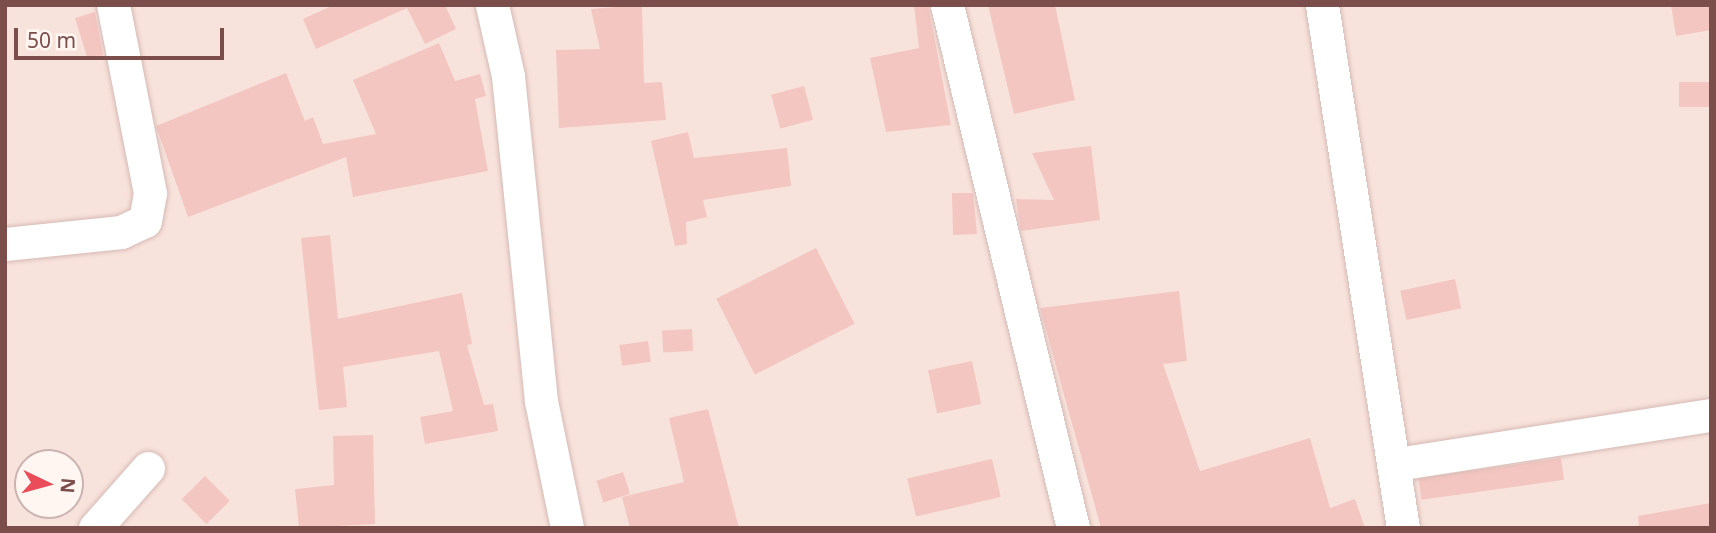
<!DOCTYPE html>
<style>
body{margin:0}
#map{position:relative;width:1716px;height:533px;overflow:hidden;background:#fdf1eb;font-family:"Noto Sans",sans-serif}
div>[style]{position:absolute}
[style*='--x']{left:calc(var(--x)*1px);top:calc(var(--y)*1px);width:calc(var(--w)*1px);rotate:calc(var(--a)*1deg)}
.residential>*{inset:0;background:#f8e3dc}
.building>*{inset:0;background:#f4c6c1;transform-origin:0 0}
.roads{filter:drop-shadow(0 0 2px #d6b9b5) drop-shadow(0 0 2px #d6b9b5)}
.street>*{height:33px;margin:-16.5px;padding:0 16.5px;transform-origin:16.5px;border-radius:16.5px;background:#fff}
span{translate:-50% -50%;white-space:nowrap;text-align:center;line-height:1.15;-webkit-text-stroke:7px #fff6f2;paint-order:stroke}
.frame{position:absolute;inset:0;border:7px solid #7b4e4c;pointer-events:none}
.north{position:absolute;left:14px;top:449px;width:70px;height:70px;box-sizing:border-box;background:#fff6f2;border:2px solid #cab3b0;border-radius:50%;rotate:95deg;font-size:19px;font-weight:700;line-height:28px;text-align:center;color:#7b4e4c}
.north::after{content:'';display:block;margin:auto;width:24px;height:32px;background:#eb4c5a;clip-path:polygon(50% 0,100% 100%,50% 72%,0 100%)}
.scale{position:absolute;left:14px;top:28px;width:210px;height:32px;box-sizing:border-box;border:4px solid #7b4e4c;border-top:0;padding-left:9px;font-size:21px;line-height:24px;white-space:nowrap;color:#7b4e4c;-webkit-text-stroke:5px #fff6f2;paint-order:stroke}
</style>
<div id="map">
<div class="residential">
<i style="clip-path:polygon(evenodd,5px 5px,1711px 5px,1711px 528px,5px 528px,5px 5px,28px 463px,70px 463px,70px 505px,28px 505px,28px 463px)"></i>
</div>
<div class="building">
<i style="clip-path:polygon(334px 5px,445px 5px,456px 29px,425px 44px,407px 8px,316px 49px,303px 19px)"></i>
<i style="clip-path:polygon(642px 5px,644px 83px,662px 82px,666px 120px,559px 128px,556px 50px,600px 49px,591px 9px)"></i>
<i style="clip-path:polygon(914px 5px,928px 5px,951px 125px,886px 132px,870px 58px,919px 48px)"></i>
<i style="clip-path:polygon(988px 5px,1055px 5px,1075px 100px,1014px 114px)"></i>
<i style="clip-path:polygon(1671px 5px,1711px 5px,1711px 30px,1676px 36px)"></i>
<i style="clip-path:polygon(95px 12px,103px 55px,88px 60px,75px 18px)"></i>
<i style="clip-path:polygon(439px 43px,455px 81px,480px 74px,486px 96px,475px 99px,488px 171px,353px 197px,346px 157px,188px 217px,156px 126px,286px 73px,305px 121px,313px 117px,323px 144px,376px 134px,353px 80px)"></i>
<i style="left:1711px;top:82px;width:25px;height:32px;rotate:90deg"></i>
<i style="left:804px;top:86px;width:35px;height:34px;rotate:75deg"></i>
<i style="clip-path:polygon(688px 132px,694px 158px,787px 148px,791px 186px,703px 200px,707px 217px,686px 222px,687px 244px,675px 246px,651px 141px)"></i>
<i style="clip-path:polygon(1091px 146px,1100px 220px,1021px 231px,1016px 199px,1054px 200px,1032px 153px)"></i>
<i style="clip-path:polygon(952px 193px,973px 193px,977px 234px,953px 235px)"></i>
<i style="clip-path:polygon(330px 235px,338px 319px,462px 293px,472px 344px,467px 345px,484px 405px,493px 404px,498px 431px,425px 444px,420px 417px,453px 411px,439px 351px,343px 367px,347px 407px,319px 410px,301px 238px)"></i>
<i style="left:816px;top:248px;width:85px;height:112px;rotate:63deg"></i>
<i style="left:1455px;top:279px;width:30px;height:56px;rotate:78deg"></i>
<i style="clip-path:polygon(1179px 291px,1187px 361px,1163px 364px,1200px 471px,1310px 438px,1330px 508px,1355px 499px,1365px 528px,1101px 528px,1040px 308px)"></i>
<i style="left:692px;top:329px;width:22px;height:30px;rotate:87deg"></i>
<i style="left:648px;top:341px;width:21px;height:29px;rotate:82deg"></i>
<i style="left:972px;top:361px;width:44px;height:45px;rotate:78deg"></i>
<i style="clip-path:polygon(708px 409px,739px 528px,630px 528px,622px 497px,684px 482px,669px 418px)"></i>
<i style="clip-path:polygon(373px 435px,375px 524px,299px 528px,295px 489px,334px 485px,333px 436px)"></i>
<i style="left:1561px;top:458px;width:22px;height:144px;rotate:82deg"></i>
<i style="left:992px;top:459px;width:39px;height:87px;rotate:77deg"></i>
<i style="left:623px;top:472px;width:23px;height:28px;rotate:72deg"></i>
<i style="left:205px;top:476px;width:35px;height:33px;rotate:45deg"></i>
<i style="clip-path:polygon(1711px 503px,1711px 528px,1639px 528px,1638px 516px)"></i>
</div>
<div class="roads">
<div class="street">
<i style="--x:492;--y:5;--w:73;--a:77.3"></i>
<i style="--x:508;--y:76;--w:327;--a:84.2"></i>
<i style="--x:541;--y:401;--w:130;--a:78.4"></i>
<i style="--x:947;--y:5;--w:538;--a:76.45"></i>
<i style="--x:1322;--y:5;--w:529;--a:81.2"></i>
<i style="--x:5;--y:244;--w:117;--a:-5.9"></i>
<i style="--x:121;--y:232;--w:26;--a:-25"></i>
<i style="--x:145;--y:221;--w:28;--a:-80"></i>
<i style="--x:150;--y:193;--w:192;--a:-101.1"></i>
<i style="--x:1397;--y:464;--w:318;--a:-8.9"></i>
<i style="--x:95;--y:528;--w:80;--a:-48.5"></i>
</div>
</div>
<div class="frame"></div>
<div class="north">N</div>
<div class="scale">50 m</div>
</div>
